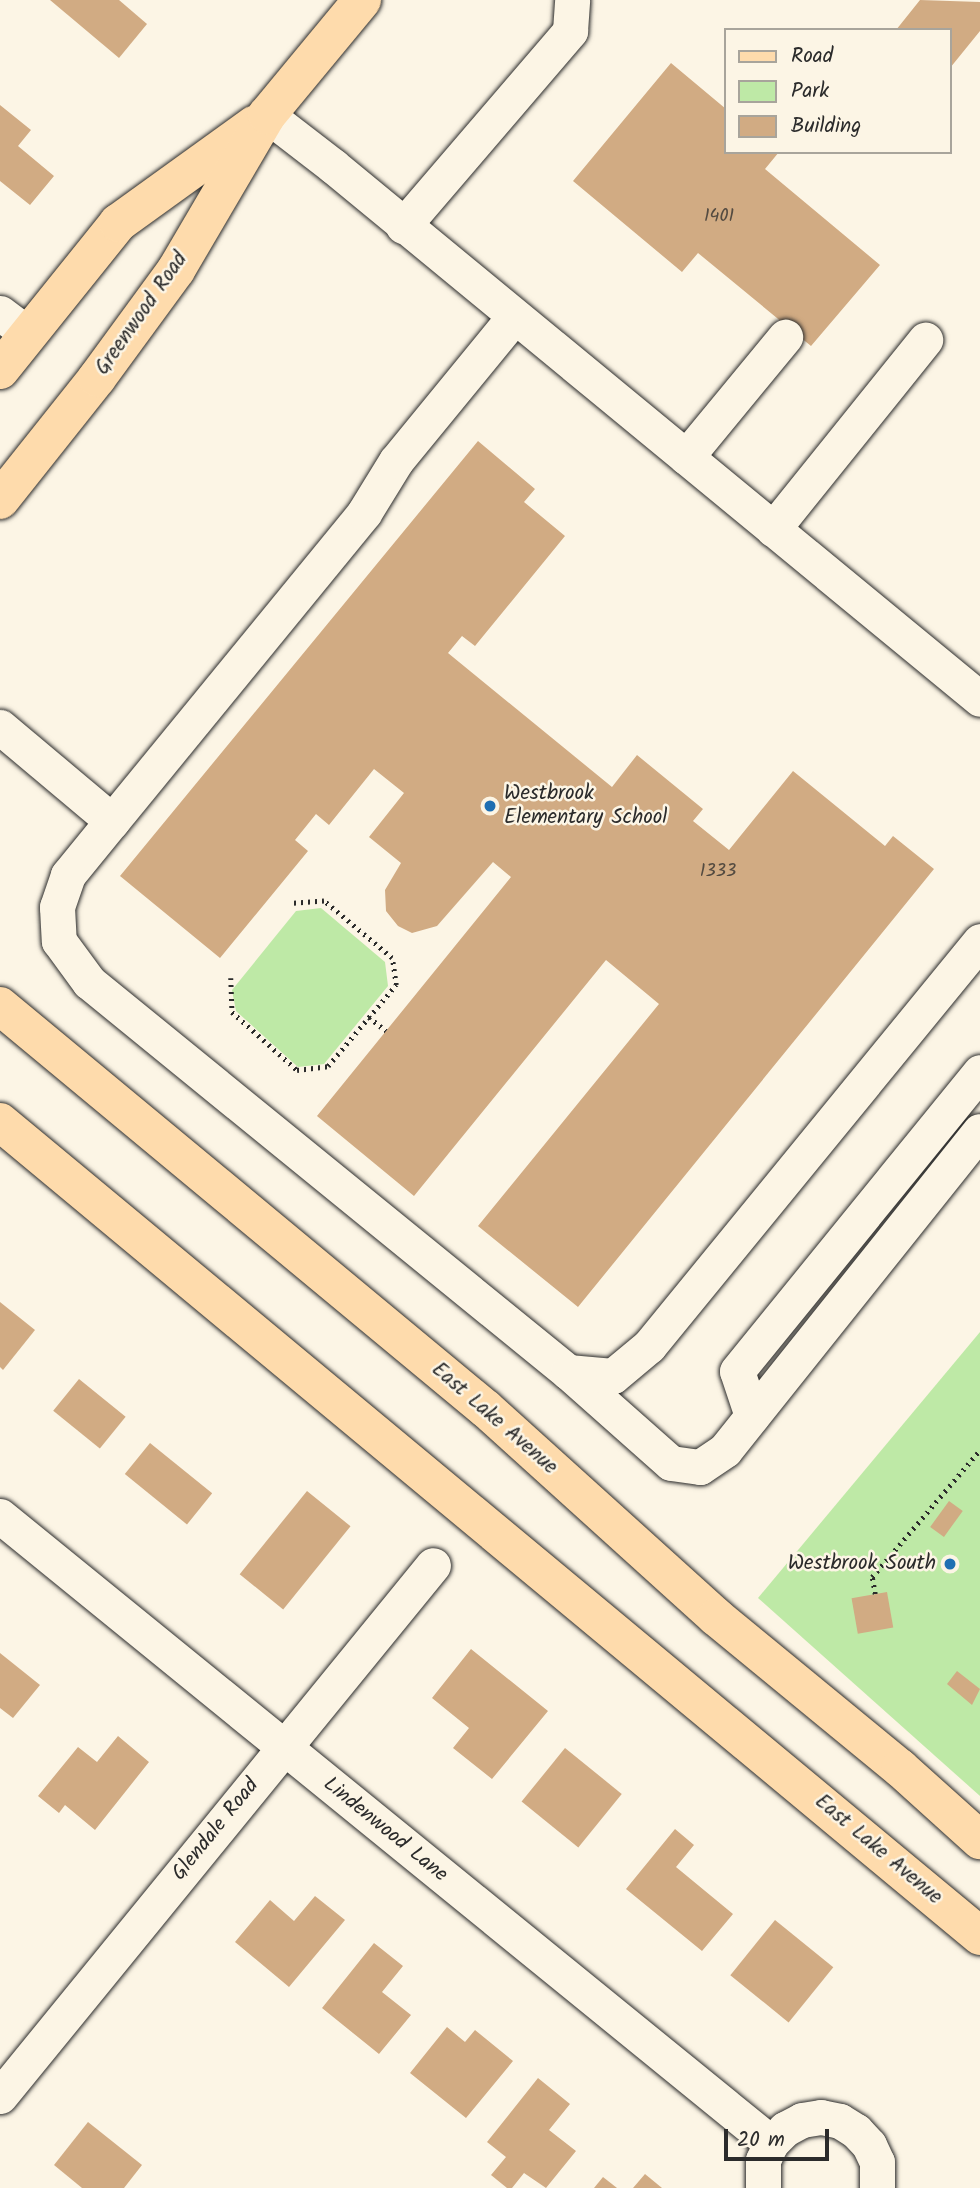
<!DOCTYPE html>
<style>
body{margin:0}
#map{position:relative;width:980px;height:2188px;overflow:hidden;background:#fcf5e5;font-family:Kalam,sans-serif}
div>[style]{position:absolute}
[style*='--x']{left:calc(var(--x)*1px);top:calc(var(--y)*1px);width:calc(var(--w)*1px);rotate:calc(var(--a)*1deg)}
.green>*{inset:0;background:#bee9a6}
.building>*{inset:0;background:#d1ab83;transform-origin:0 0}
.path>*{height:4.5px;margin-top:-2.25px;transform-origin:0;background:repeating-linear-gradient(90deg,#2b2b2b 0 2px,transparent 0 7px)}
.roads{filter:drop-shadow(0 0 2px #2b2b2b) drop-shadow(0 0 2px #2b2b2b)}
.minor>*{height:35px;margin:-17.5px;padding:0 17.5px;transform-origin:17.5px;border-radius:17.5px;background:#fcf5e5}
.major>*{height:38px;margin:-19px;padding:0 19px;transform-origin:19px;border-radius:19px;background:#fedbac}
.dots>*{width:19px;height:19px;translate:-50% -50%;box-sizing:border-box;border:4px solid #fcf5e5;border-radius:50%}
span{translate:-50% -50%;white-space:nowrap;text-align:center;line-height:1.15;-webkit-text-stroke:5px #fcf5e5;paint-order:stroke}
.number-label{font-size:18px;color:#544b41}
.number-label span{-webkit-text-stroke-width:0}
.street-label{font-size:21px;color:#2b2b2b}
.poi-label{font-size:21px;color:#2b2b2b}
.left{translate:0 -50%;text-align:left}
.right{translate:-100% -50%;text-align:right}
.legend{position:absolute;left:724px;top:28px;width:228px;height:126px;box-sizing:border-box;background:#fcf5e5;border:2px solid #a8a49b;margin:0;padding:9px 12px;list-style:none;font-size:21px;color:#2b2b2b}
.legend li{display:flex;align-items:center;gap:14px;height:35px}
.legend b{width:35px;border:2px solid #a8a49b}
.scale{position:absolute;left:724px;top:2129px;width:105px;height:32px;box-sizing:border-box;border:4px solid #2b2b2b;border-top:0;padding-left:9px;font-size:21px;line-height:24px;white-space:nowrap;color:#2b2b2b;-webkit-text-stroke:5px #fcf5e5;paint-order:stroke}
</style>
<div id="map">
<div class="green">
<i style="clip-path:polygon(321px 908px,385px 962px,388px 986px,324px 1064px,298px 1067px,236px 1011px,232px 990px,296px 911px)"></i>
<i style="clip-path:polygon(980px 1332px,980px 1796px,758px 1598px)"></i>
</div>
<div class="building">
<i style="clip-path:polygon(50px 0,119px 0,147px 24px,119px 58px)"></i>
<i style="clip-path:polygon(920px 0,980px 2px,980px 31px,950px 68px,950px 30px,896px 30px)"></i>
<i style="clip-path:polygon(671px 63px,726px 109px,726px 152px,779px 152px,765px 169px,880px 265px,811px 346px,698px 253px,682px 272px,573px 181px)"></i>
<i style="clip-path:polygon(0 105px,31px 130px,18px 146px,54px 176px,30px 205px,0 181px)"></i>
<i style="clip-path:polygon(478px 441px,535px 489px,524px 502px,565px 536px,475px 646px,462px 636px,448px 653px,612px 787px,637px 755px,703px 809px,693px 821px,729px 850px,793px 771px,885px 846px,893px 836px,934px 869px,578px 1307px,478px 1226px,659px 1004px,606px 960px,414px 1196px,317px 1116px,511px 877px,493px 862px,437px 926px,412px 933px,398px 926px,386px 911px,385px 890px,401px 863px,369px 837px,404px 793px,374px 769px,329px 825px,316px 814px,295px 840px,308px 851px,220px 958px,120px 876px)"></i>
<i style="clip-path:polygon(0 1302px,35px 1330px,3px 1370px,0 1367px)"></i>
<i style="left:79px;top:1379px;width:60px;height:41px;rotate:39deg"></i>
<i style="left:150px;top:1443px;width:80px;height:40px;rotate:39deg"></i>
<i style="left:307px;top:1491px;width:56px;height:107px;rotate:39deg"></i>
<i style="left:949px;top:1501px;width:17px;height:32px;rotate:36deg"></i>
<i style="left:887px;top:1592px;width:36px;height:36px;rotate:80deg"></i>
<i style="clip-path:polygon(471px 1649px,548px 1711px,492px 1779px,453px 1748px,469px 1728px,432px 1698px)"></i>
<i style="clip-path:polygon(0 1653px,40px 1685px,13px 1718px,0 1708px)"></i>
<i style="clip-path:polygon(957px 1671px,980px 1689px,972px 1705px,947px 1684px)"></i>
<i style="clip-path:polygon(118px 1736px,149px 1762px,95px 1830px,65px 1805px,59px 1813px,38px 1796px,78px 1747px,97px 1762px)"></i>
<i style="left:565px;top:1748px;width:73px;height:69px;rotate:39deg"></i>
<i style="clip-path:polygon(675px 1829px,694px 1845px,676px 1867px,733px 1914px,702px 1951px,626px 1889px)"></i>
<i style="clip-path:polygon(315px 1896px,345px 1920px,289px 1987px,235px 1942px,270px 1900px,294px 1921px)"></i>
<i style="left:775px;top:1920px;width:75px;height:71px;rotate:39deg"></i>
<i style="clip-path:polygon(374px 1943px,403px 1966px,382px 1992px,411px 2015px,379px 2054px,322px 2008px)"></i>
<i style="clip-path:polygon(447px 2027px,465px 2042px,475px 2030px,513px 2061px,466px 2118px,410px 2073px)"></i>
<i style="clip-path:polygon(538px 2078px,570px 2104px,549px 2130px,576px 2151px,546px 2188px,524px 2173px,512px 2188px,507px 2188px,491px 2175px,506px 2157px,487px 2142px)"></i>
<i style="clip-path:polygon(88px 2122px,142px 2165px,124px 2188px,82px 2188px,54px 2165px)"></i>
<i style="clip-path:polygon(645px 2174px,662px 2188px,633px 2188px)"></i>
<i style="clip-path:polygon(603px 2177px,617px 2188px,594px 2188px)"></i>
</div>
<div class="path">
<i style="--x:231;--y:978;--w:34;--a:88"></i>
<i style="--x:232;--y:1012;--w:87;--a:41.7"></i>
<i style="--x:297;--y:1070;--w:31;--a:-7"></i>
<i style="--x:328;--y:1066;--w:106;--a:-50"></i>
<i style="--x:396;--y:985;--w:27;--a:-98"></i>
<i style="--x:392;--y:958;--w:89;--a:-140"></i>
<i style="--x:324;--y:901;--w:31;--a:176"></i>
<i style="--x:369;--y:1017;--w:22;--a:39"></i>
<i style="--x:875;--y:1594;--w:17;--a:-100"></i>
<i style="--x:872;--y:1577;--w:167;--a:-49.6"></i>
</div>
<div class="roads">
<div class="minor">
<i style="--x:267;--y:115;--w:83;--a:37.7"></i>
<i style="--x:333;--y:166;--w:838;--a:39.48"></i>
<i style="--x:403;--y:226;--w:257;--a:-49.4"></i>
<i style="--x:570;--y:31;--w:31;--a:-86"></i>
<i style="--x:0;--y:313;--w:35;--a:37"></i>
<i style="--x:686;--y:457;--w:156;--a:-50.5"></i>
<i style="--x:773;--y:529;--w:243;--a:-51.2"></i>
<i style="--x:0;--y:727;--w:146;--a:40"></i>
<i style="--x:112;--y:821;--w:398;--a:-50.7"></i>
<i style="--x:364;--y:513;--w:61;--a:-58.4"></i>
<i style="--x:396;--y:461;--w:186;--a:-50.7"></i>
<i style="--x:112;--y:821;--w:70;--a:129.2"></i>
<i style="--x:68;--y:875;--w:34;--a:109"></i>
<i style="--x:57;--y:907;--w:34;--a:87"></i>
<i style="--x:59;--y:941;--w:51;--a:53.8"></i>
<i style="--x:89;--y:982;--w:618;--a:39.15"></i>
<i style="--x:568;--y:1372;--w:137;--a:41.5"></i>
<i style="--x:671;--y:1463;--w:29;--a:8"></i>
<i style="--x:700;--y:1467;--w:30;--a:-34"></i>
<i style="--x:725;--y:1450;--w:408;--a:-51.4"></i>
<i style="--x:568;--y:1372;--w:45;--a:5.1"></i>
<i style="--x:613;--y:1376;--w:47;--a:-39.8"></i>
<i style="--x:649;--y:1346;--w:523;--a:-50.74"></i>
<i style="--x:752;--y:1416;--w:47;--a:-108.4"></i>
<i style="--x:737;--y:1371;--w:385;--a:-50.9"></i>
<i style="--x:0;--y:1516;--w:994;--a:39.12"></i>
<i style="--x:0;--y:2096;--w:685;--a:-50.8"></i>
<i style="--x:763;--y:2188;--w:28;--a:-90"></i>
<i style="--x:763;--y:2160;--w:19;--a:-65"></i>
<i style="--x:771;--y:2143;--w:20;--a:-45"></i>
<i style="--x:785;--y:2129;--w:19;--a:-28"></i>
<i style="--x:802;--y:2120;--w:19;--a:-9"></i>
<i style="--x:821;--y:2117;--w:19;--a:12"></i>
<i style="--x:840;--y:2121;--w:19;--a:32"></i>
<i style="--x:856;--y:2131;--w:19;--a:47"></i>
<i style="--x:869;--y:2145;--w:19;--a:65"></i>
<i style="--x:877;--y:2162;--w:26;--a:90"></i>
</div>
<div class="major">
<i style="--x:0;--y:370;--w:189;--a:-51.2"></i>
<i style="--x:118;--y:223;--w:168;--a:-35.8"></i>
<i style="--x:0;--y:500;--w:156;--a:-51.5"></i>
<i style="--x:97;--y:378;--w:134;--a:-53.8"></i>
<i style="--x:176;--y:270;--w:180;--a:-59.6"></i>
<i style="--x:267;--y:115;--w:149;--a:-50.4"></i>
<i style="--x:0;--y:1006;--w:631;--a:39.67"></i>
<i style="--x:486;--y:1409;--w:310;--a:42.1"></i>
<i style="--x:716;--y:1617;--w:238;--a:39.4"></i>
<i style="--x:900;--y:1768;--w:108;--a:42"></i>
<i style="--x:0;--y:1122;--w:1274;--a:39.71"></i>
</div>
</div>
<div class="dots">
<i style="left:490px;top:806px;background:#1f6fb2"></i>
<i style="left:950px;top:1564px;background:#1f6fb2"></i>
</div>
<div class="number-label">
<span style="left:719px;top:217px">1401</span>
<span style="left:718px;top:872px">1333</span>
</div>
<div class="street-label">
<span style="left:142px;top:314px;rotate:-55deg">Greenwood Road</span>
<span style="left:494px;top:1419px;rotate:41deg">East Lake Avenue</span>
<span style="left:216px;top:1830px;rotate:-51deg">Glendale Road</span>
<span style="left:385px;top:1830px;rotate:39deg">Lindenwood Lane</span>
<span style="left:878px;top:1850px;rotate:40deg">East Lake Avenue</span>
</div>
<div class="poi-label">
<span class="left" style="left:504px;top:806px">Westbrook<br>Elementary School</span>
<span class="right" style="left:936px;top:1564px">Westbrook South</span>
</div>
<ul class="legend">
<li><b style="height:9px;background:#fedbac"></b>Road</li>
<li><b style="height:19px;background:#bee9a6"></b>Park</li>
<li><b style="height:19px;background:#d1ab83"></b>Building</li>
</ul>
<div class="scale">20 m</div>
</div>
